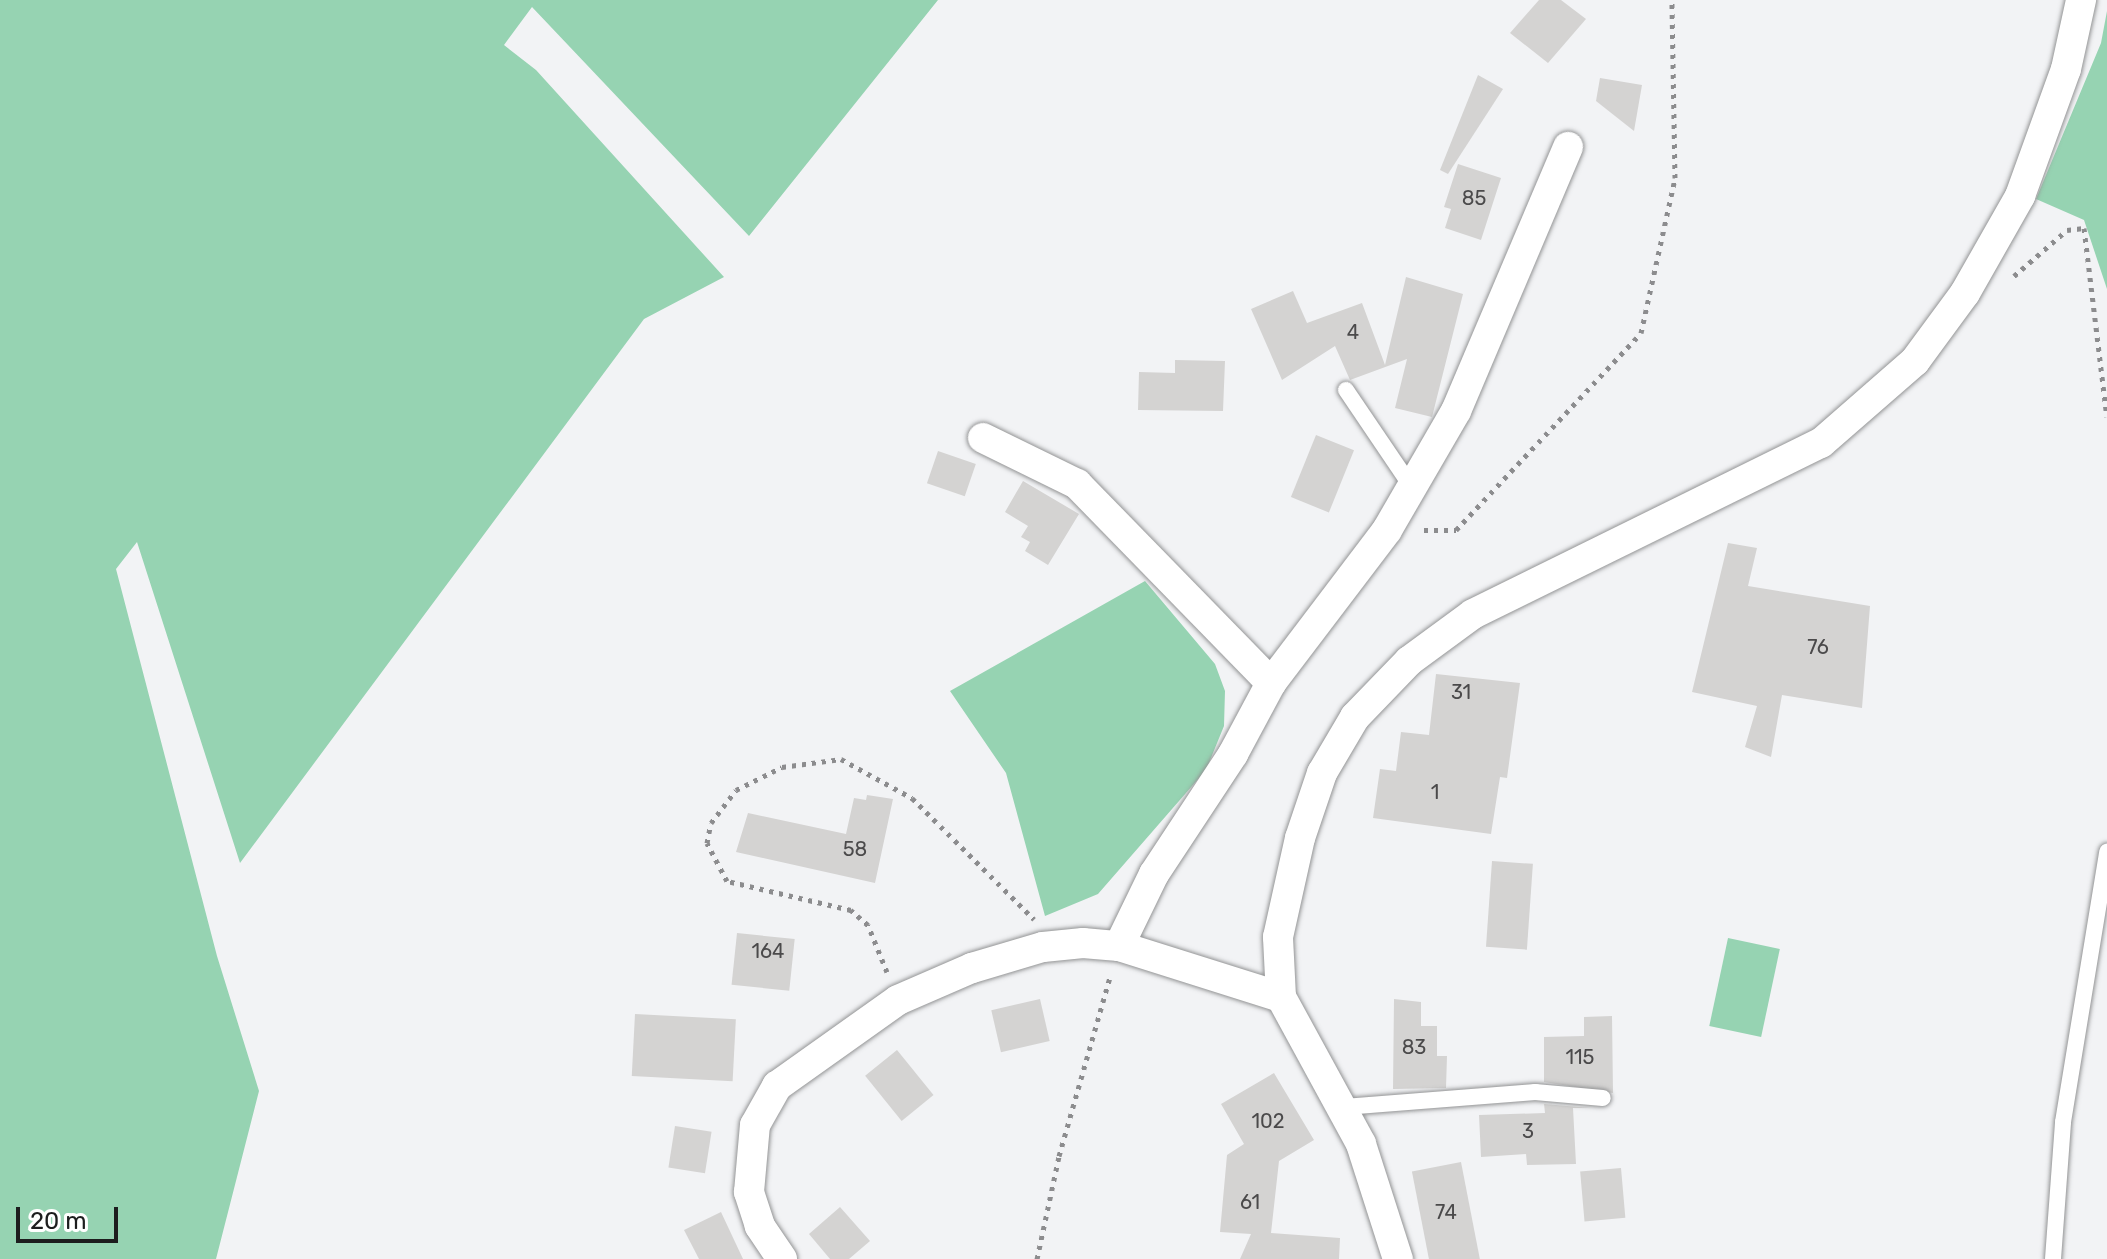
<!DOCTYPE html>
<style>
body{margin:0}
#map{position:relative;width:2107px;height:1259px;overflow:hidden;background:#f2f3f5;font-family:Rubik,sans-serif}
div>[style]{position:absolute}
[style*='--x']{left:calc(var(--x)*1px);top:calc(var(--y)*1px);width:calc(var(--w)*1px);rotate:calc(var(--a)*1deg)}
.green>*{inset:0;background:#96d3b2;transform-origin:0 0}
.building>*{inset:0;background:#d4d3d2;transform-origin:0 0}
.path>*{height:5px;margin-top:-2.5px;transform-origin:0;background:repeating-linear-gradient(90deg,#8c8c8e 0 4px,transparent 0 10px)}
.roads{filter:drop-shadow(0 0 2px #939495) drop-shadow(0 0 2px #939495)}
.service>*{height:16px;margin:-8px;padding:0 8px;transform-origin:8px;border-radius:8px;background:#fff}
.minor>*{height:30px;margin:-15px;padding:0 15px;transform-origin:15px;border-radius:15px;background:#fff}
span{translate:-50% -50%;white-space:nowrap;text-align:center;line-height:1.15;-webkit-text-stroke:6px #fff;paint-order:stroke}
.number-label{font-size:20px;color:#4b4a4b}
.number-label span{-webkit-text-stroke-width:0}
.scale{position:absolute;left:16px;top:1207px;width:102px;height:36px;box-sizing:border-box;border:4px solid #1d1d1e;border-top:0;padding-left:10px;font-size:24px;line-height:28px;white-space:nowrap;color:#1d1d1e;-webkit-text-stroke:6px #fff;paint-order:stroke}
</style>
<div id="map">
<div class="green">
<i style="clip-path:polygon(0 0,938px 0,749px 236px,532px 7px,504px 45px,536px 70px,724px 277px,644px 319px,240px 863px,137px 542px,116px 569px,217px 956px,259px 1091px,216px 1259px,0 1259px)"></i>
<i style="clip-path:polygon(2107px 11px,2107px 289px,2084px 220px,2036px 199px,2101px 43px)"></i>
<i style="clip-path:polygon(1145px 581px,1215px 664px,1225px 691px,1224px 726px,1206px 770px,1098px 894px,1045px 916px,1006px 773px,950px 691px)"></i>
<i style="left:1728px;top:938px;width:53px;height:90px;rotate:12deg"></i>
</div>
<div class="building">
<i style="clip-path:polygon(1539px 0,1561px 0,1586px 19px,1548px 63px,1510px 33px)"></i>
<i style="clip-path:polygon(1478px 75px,1503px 89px,1448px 174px,1440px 170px)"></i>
<i style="clip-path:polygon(1600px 78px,1642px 85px,1634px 131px,1596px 101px)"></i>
<i style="clip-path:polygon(1458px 164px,1501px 178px,1481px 240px,1445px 228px,1451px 209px,1444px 207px)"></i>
<i style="clip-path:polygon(1406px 277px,1463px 294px,1432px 417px,1395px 408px,1407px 359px,1350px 380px,1335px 346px,1282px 380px,1251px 309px,1293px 291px,1307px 323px,1362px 303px,1385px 365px)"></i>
<i style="clip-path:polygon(1175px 360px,1225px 361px,1223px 411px,1138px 410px,1139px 372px,1175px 373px)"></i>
<i style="left:1316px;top:435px;width:41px;height:67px;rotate:22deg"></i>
<i style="left:938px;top:451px;width:40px;height:34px;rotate:19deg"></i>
<i style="clip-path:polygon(1023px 481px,1079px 514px,1048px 565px,1025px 551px,1030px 542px,1021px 537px,1028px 526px,1005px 512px)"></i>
<i style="clip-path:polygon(1728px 543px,1757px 548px,1748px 586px,1870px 606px,1862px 708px,1782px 695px,1771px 757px,1745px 747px,1757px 706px,1692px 692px)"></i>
<i style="clip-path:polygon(1436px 674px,1520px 683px,1507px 778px,1500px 777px,1491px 834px,1373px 818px,1380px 769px,1396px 771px,1401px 732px,1429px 735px)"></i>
<i style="clip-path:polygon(867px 795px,893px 799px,875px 883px,736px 852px,748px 813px,846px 834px,854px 798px,866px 800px)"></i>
<i style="left:1492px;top:861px;width:41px;height:86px;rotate:4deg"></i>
<i style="left:737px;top:933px;width:58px;height:52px;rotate:6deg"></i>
<i style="left:1040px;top:999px;width:43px;height:50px;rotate:77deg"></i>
<i style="clip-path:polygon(1394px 999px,1421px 1002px,1421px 1026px,1437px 1026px,1437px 1056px,1447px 1056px,1446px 1088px,1393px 1089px)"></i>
<i style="left:635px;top:1014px;width:101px;height:62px;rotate:3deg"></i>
<i style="clip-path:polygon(1612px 1016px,1613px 1093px,1544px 1082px,1544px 1037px,1584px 1036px,1584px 1017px)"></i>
<i style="left:897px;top:1050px;width:58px;height:41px;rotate:51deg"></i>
<i style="clip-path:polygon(1274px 1073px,1314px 1140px,1279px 1161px,1271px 1233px,1340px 1238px,1339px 1259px,1240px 1259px,1251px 1234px,1220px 1232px,1227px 1155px,1244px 1144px,1221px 1104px)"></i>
<i style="clip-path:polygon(1544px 1104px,1590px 1108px,1573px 1108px,1576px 1164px,1527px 1165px,1526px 1154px,1481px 1157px,1479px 1115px,1545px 1113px)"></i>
<i style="left:675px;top:1126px;width:37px;height:42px;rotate:9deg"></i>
<i style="left:1461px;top:1162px;width:99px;height:50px;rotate:79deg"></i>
<i style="left:1621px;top:1168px;width:50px;height:41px;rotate:85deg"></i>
<i style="clip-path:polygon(840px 1207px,870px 1241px,849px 1259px,830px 1259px,809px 1234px)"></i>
<i style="clip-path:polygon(721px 1212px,743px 1259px,699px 1259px,684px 1230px)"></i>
</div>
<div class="path">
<i style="--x:2014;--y:276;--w:70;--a:-41"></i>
<i style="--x:2067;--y:230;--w:17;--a:-7"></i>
<i style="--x:2084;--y:228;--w:190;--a:83.1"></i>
<i style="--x:1424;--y:530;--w:32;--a:0"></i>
<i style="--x:1456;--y:530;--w:270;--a:-46.8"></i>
<i style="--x:1641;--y:333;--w:159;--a:-77.6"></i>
<i style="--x:1675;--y:178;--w:178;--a:-91"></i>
<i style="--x:887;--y:972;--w:51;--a:-112"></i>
<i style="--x:868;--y:925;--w:23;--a:-139"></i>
<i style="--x:851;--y:910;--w:127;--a:-166.8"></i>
<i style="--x:727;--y:881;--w:43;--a:-117.8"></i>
<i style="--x:707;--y:843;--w:20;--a:-79"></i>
<i style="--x:711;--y:823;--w:41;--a:-52.9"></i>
<i style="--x:736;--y:790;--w:51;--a:-26.6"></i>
<i style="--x:782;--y:767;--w:60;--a:-7.7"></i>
<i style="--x:841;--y:759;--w:81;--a:28.8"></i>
<i style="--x:912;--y:798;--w:172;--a:44.8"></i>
<i style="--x:1037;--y:1259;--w:105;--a:-77.9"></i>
<i style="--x:1059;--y:1156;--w:189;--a:-74.1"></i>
</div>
<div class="roads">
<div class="service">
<i style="--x:1346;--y:390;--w:120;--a:55.9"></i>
<i style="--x:1344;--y:1107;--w:192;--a:-4.5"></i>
<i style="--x:1535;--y:1092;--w:68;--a:5"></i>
<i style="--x:2053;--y:1259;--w:137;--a:-85.8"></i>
<i style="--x:2063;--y:1122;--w:274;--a:-80.7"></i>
</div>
<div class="minor">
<i style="--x:983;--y:438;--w:105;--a:26.1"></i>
<i style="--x:1077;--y:484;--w:278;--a:45.7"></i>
<i style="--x:1119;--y:946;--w:80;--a:-64.1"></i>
<i style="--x:1154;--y:874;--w:144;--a:-56.6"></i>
<i style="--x:1233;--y:754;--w:81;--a:-61.8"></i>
<i style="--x:1271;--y:683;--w:192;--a:-52.8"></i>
<i style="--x:1387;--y:530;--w:138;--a:-59.9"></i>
<i style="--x:1456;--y:411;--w:287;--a:-67"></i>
<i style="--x:1281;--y:997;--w:60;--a:-92.9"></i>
<i style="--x:1278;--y:937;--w:101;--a:-77.5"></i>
<i style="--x:1300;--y:838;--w:69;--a:-71.3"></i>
<i style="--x:1322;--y:773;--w:65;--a:-59.5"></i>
<i style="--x:1355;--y:717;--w:78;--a:-46"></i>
<i style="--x:1409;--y:661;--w:79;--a:-36.3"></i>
<i style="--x:1473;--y:614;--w:388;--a:-26.2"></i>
<i style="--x:1821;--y:443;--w:125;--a:-41.1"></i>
<i style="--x:1915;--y:361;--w:84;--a:-53.7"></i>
<i style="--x:1965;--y:293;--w:112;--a:-60.4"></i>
<i style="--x:2020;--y:196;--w:135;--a:-70.1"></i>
<i style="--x:2066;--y:69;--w:71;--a:-77.7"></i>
<i style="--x:782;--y:1259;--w:40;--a:-124"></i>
<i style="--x:760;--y:1226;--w:36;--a:-108"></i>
<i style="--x:749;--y:1192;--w:67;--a:-84.9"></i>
<i style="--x:755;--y:1125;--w:45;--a:-60.6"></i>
<i style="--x:777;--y:1086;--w:148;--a:-35.4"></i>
<i style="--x:898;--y:1000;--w:81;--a:-23.4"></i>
<i style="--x:972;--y:968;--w:74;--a:-16.5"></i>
<i style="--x:1043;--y:947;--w:40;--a:-5.7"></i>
<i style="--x:1083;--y:943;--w:36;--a:5"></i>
<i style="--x:1119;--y:946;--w:170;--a:17.5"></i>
<i style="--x:1281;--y:997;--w:167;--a:61.4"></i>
<i style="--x:1361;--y:1144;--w:121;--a:72.2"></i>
</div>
</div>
<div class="number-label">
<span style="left:1474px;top:198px">85</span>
<span style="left:1353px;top:332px">4</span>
<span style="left:1818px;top:647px">76</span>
<span style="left:1461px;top:692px">31</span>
<span style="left:1435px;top:792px">1</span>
<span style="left:855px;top:849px">58</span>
<span style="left:768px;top:951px">164</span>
<span style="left:1414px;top:1047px">83</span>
<span style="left:1580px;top:1057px">115</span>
<span style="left:1268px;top:1121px">102</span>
<span style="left:1528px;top:1131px">3</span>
<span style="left:1250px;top:1202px">61</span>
<span style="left:1446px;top:1212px">74</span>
</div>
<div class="scale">20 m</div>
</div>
